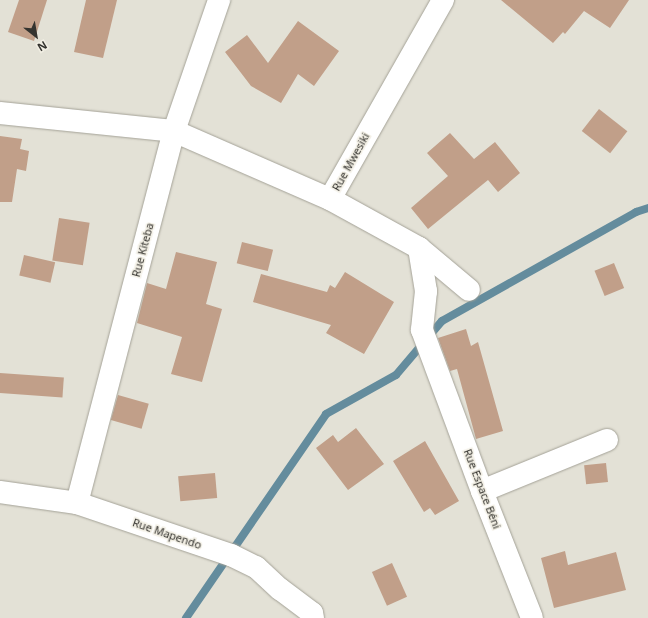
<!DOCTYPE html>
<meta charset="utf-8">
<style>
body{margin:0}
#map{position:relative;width:648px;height:618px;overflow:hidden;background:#e3e1d6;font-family:"Noto Sans",sans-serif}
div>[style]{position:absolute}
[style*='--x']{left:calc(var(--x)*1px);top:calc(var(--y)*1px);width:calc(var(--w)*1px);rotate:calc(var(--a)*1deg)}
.stream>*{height:8px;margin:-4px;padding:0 4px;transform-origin:4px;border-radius:4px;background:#648c9d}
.building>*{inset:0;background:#c19f89;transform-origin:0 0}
.roads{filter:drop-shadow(0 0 1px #a4a297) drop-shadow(0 0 1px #a4a297)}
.minor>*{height:22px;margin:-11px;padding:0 11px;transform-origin:11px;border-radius:11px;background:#fff}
span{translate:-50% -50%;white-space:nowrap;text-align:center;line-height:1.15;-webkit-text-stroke:3px #f1eee3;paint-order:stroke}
.street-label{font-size:11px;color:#34332f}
.north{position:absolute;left:16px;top:16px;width:40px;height:40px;-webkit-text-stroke:3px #f1eee3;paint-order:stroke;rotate:149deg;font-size:11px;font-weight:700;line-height:16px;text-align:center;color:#34332f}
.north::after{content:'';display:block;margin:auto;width:14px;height:18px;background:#34332f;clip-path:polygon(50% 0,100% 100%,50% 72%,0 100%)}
</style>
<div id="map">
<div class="stream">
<i style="--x:186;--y:618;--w:247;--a:-55.5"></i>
<i style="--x:326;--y:414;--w:80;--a:-29.1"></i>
<i style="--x:396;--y:375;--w:71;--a:-49.6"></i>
<i style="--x:442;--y:321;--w:223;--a:-29.3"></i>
<i style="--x:636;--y:212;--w:13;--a:-18"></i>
</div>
<div class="building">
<i style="clip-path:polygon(19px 0,47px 0,34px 41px,8px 32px)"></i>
<i style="clip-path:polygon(86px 0,117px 0,103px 58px,74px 52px)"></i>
<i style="clip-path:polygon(501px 0,629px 0,610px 28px,584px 11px,565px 34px,563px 32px,553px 43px)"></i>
<i style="clip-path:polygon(298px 21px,339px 51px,314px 86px,298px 74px,281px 103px,251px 86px,225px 52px,247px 35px,268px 63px)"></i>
<i style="left:599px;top:109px;width:36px;height:28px;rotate:38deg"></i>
<i style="clip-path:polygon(450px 133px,474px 159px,495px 142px,520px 173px,498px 192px,488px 180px,428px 229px,411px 208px,448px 176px,427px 153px)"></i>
<i style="clip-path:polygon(0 136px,22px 139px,20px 149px,29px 151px,26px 171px,17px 169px,12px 202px,0 202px)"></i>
<i style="left:59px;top:218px;width:31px;height:43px;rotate:9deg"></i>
<i style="left:242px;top:242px;width:32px;height:22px;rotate:14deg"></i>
<i style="clip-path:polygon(176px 252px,217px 262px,206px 304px,222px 309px,202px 382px,171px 374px,182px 337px,137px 323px,147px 283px,166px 289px)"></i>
<i style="left:24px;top:255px;width:32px;height:21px;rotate:13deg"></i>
<i style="left:614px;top:263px;width:27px;height:21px;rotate:68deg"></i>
<i style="clip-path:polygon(345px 272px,394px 302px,364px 354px,326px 333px,331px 325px,253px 302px,261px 274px,327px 292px,330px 285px,335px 288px)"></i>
<i style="clip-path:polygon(466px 329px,471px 346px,478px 342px,503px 431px,476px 439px,457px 369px,450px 371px,438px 338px)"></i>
<i style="left:0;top:373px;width:64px;height:20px;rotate:4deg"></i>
<i style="left:118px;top:395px;width:32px;height:26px;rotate:16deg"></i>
<i style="clip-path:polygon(356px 428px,384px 464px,348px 490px,316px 448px,333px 435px,338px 442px)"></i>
<i style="clip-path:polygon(425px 441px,459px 501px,435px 515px,430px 508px,424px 512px,393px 461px)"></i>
<i style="left:606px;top:463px;width:19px;height:22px;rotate:84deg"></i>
<i style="left:215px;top:473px;width:25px;height:37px;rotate:85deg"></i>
<i style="clip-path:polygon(565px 551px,568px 565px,616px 552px,626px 590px,554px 608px,541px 558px)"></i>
<i style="left:392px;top:563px;width:37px;height:22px;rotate:66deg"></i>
</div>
<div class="roads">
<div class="minor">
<i style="--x:0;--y:113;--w:175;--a:5.9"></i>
<i style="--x:174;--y:131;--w:170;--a:23.6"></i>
<i style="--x:330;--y:199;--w:102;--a:28.8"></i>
<i style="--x:419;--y:248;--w:65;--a:40"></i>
<i style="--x:330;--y:199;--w:229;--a:-60.4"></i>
<i style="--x:419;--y:248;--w:44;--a:80.8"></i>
<i style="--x:426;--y:291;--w:39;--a:96"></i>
<i style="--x:422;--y:330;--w:172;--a:69.6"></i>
<i style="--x:482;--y:491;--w:136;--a:68.5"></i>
<i style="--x:482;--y:491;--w:135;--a:-22.2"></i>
<i style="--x:0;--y:492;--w:78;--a:8.1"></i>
<i style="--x:77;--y:503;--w:163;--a:18.7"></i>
<i style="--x:231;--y:555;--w:28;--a:26"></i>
<i style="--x:256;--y:567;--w:33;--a:43"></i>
<i style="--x:280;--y:589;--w:40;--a:37"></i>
<i style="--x:312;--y:613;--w:5;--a:79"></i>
<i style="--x:77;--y:503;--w:384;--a:-75.4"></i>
<i style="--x:174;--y:131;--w:139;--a:-71"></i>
</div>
</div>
<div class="street-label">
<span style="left:351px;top:162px;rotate:-61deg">Rue Mwesiki</span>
<span style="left:143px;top:250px;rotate:-75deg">Rue Kiteba</span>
<span style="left:482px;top:489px;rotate:69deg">Rue Espace Béni</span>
<span style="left:167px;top:534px;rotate:19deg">Rue Mapendo</span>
</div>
<div class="north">N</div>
</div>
